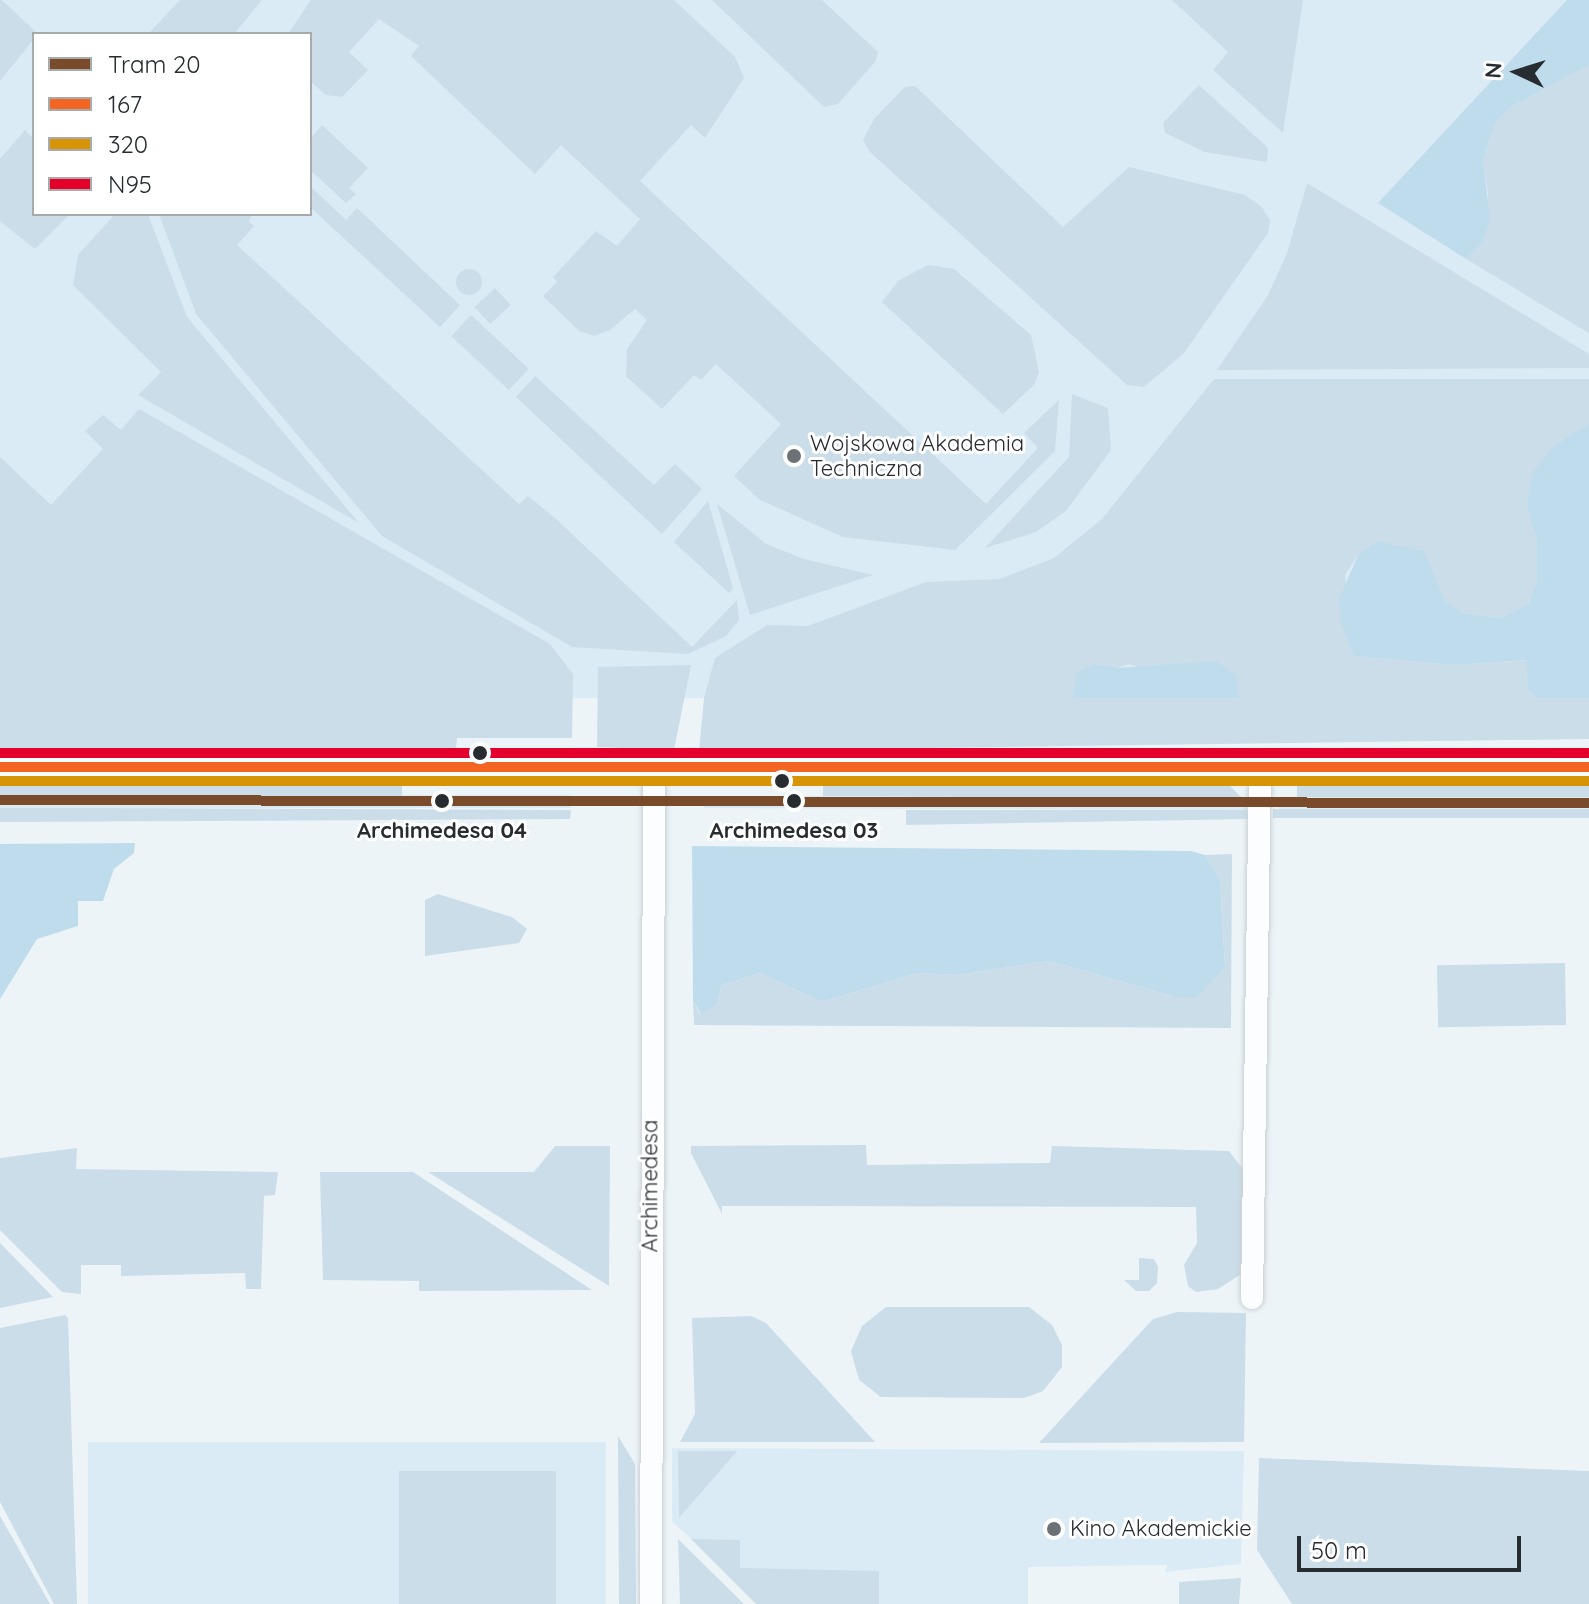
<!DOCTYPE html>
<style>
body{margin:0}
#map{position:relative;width:1589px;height:1604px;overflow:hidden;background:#ecf4f8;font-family:Quicksand,sans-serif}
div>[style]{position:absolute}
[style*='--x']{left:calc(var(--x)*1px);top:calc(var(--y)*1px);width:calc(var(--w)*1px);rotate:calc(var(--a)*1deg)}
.built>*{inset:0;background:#daebf5;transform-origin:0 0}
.green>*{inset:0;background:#cadde8;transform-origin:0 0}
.round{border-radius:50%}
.forest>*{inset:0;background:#bfdcec}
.roads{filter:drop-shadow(0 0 2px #c9d0d4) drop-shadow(0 0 2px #c9d0d4)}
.minor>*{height:22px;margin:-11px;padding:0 11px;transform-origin:11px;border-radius:11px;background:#fcfdfe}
.tertiary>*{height:28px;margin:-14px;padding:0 14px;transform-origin:14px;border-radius:14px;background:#fcfdfe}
.bus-1>*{height:10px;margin:-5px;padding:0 5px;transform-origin:5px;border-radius:5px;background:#f26522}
.bus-2>*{height:10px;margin:-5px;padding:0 5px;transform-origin:5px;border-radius:5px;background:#d89407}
.bus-3>*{height:10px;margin:-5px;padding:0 5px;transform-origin:5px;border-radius:5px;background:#e4002b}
.tram-1>*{height:10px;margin:-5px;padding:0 5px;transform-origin:5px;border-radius:5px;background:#7a4b2a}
.dots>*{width:22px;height:22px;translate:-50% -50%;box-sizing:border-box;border:4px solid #fff;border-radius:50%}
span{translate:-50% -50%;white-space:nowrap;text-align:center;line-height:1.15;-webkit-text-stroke:6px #fff;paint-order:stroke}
.poi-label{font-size:22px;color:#262c30}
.left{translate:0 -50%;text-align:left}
.stop-label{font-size:22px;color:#262c30;font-weight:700}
.street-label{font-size:22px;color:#262c30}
.legend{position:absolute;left:32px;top:32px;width:280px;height:184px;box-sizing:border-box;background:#fff;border:2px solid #a8abac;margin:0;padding:10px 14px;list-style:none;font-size:24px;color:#262c30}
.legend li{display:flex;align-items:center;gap:16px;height:40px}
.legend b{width:40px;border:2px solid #a8abac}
.north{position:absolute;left:1477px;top:32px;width:80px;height:80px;-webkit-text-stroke:6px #fff;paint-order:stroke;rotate:274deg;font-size:22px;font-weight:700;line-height:32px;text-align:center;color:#262c30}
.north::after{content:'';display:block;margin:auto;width:28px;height:36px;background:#262c30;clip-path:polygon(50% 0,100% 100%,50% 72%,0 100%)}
.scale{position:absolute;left:1297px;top:1536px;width:224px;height:36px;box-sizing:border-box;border:4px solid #262c30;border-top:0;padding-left:10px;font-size:24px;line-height:28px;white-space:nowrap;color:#262c30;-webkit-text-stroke:6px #fff;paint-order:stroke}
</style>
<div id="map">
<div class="built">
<i style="clip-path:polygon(evenodd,0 0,1589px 0,1589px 698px,0 698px,0 0,34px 34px,310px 34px,310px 214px,34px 214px,34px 34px)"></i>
<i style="left:0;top:795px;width:571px;height:13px"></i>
<i style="clip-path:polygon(823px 796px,1243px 799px,1247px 810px,704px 808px,704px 797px)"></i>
<i style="left:1589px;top:797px;width:12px;height:310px;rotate:90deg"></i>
<i style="left:606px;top:1442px;width:162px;height:518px;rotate:90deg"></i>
<i style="clip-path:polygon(672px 1448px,1244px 1451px,1241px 1564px,1165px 1572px,1167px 1565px,1028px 1567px,1028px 1604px,875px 1604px,737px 1578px,672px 1522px)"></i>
</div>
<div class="green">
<i style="clip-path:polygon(2px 0,38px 34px,0 81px,0 0)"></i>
<i style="clip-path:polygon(180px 0,262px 0,234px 34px,148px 34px)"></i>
<i style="clip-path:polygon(311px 0,674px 0,735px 57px,744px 78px,705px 138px,691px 125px,640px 181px,986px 504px,1038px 448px,1024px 433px,1059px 400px,1055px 451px,955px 550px,843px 537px,760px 500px,734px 476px,781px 424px,716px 364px,701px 380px,694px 375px,662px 409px,626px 376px,627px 349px,647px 320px,635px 309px,610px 330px,594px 336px,579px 331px,543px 296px,557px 282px,553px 277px,596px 231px,617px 246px,640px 219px,561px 145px,535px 174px,411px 56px,419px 46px,379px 19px,349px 52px,368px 70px,342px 97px,326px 95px,310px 81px,310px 34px,288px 34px)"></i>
<i style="clip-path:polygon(712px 0,822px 0,878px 52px,875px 62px,838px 104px,824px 107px)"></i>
<i style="clip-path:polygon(1172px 0,1303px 0,1283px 133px,1213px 70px,1228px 52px)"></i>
<i style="clip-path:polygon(1589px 65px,1589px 333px,1466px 259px,1482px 243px,1488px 194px,1483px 159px,1495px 123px,1511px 107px)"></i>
<i style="clip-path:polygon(1199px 85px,1268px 148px,1267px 162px,1205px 152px,1165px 133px,1163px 123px)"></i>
<i style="clip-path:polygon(915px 86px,1063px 227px,1129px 167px,1245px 195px,1262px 207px,1270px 221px,1268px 233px,1184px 353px,1144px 387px,1127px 385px,870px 152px,863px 140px,874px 119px,905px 87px)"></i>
<i style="clip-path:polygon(322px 125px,368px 168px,349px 188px,356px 194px,346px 203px,310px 170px,310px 139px)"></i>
<i style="clip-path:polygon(25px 130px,34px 139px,34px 214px,70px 214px,35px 249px,0 221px,0 159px)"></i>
<i style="clip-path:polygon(1307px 183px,1589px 354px,1589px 368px,1217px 370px,1268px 295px,1287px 253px)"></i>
<i style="clip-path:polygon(310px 186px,346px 220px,357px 208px,460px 305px,440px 327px,310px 207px)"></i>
<i style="clip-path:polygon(115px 214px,148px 214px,187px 317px,359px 523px,138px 395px,161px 372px,73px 285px,78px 255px)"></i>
<i style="clip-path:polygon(159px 214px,252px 214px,249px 222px,254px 226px,237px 245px,519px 504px,528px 496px,555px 518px,692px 647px,737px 600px,739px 620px,726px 636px,688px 654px,572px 647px,382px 536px,196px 314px)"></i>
<i style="clip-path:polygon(928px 265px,954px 269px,1031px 335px,1039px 372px,1034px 385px,1003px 414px,882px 302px,899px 280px)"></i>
<i class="round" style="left:456px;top:269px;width:26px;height:26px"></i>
<i style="left:495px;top:288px;width:23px;height:28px;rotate:47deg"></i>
<i style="left:471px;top:315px;width:79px;height:29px;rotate:43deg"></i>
<i style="clip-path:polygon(535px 376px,654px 485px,675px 464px,702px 489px,662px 534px,516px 397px)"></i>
<i style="clip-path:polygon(evenodd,1214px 379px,1589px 379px,1589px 423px,1554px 446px,1527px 507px,1537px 540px,1537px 581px,1529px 603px,1502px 618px,1462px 613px,1445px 601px,1436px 581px,1377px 541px,1358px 555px,1345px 575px,1354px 656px,1454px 665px,1528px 660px,1528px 690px,1537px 698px,1589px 698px,1589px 739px,699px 751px,704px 698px,715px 658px,767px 625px,808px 626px,926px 582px,1000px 579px,1054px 558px,1102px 519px,1214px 379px,1096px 664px,1117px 668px,1129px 664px,1239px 698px,1073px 697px,1096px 664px)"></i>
<i style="clip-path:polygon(1072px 394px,1108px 408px,1111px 450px,1066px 511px,1036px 532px,985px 548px,1069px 457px)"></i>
<i style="clip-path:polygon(139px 409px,550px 644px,573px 674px,572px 738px,457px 738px,456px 749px,0 749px,0 457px,51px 505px,103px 449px,85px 431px,103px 415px,121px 430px)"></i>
<i style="clip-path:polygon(708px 501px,733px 588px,729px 593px,674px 542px)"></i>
<i style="clip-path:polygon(717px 504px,766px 544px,804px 559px,873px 575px,750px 615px)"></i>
<i style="clip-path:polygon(691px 665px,674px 750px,597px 747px,598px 667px)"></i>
<i style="clip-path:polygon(1226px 782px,1243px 799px,823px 796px,823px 785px)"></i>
<i style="left:1589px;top:783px;width:14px;height:292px;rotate:90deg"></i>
<i style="clip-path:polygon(402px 784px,402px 797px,0 795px,0 786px)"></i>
<i style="clip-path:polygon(0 808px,98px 808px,571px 810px,570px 819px,0 822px)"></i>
<i style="left:1589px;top:809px;width:9px;height:316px;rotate:90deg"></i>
<i style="clip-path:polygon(906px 810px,1247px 810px,1249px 819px,906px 825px)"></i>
<i style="clip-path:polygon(1232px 854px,1231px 1028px,694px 1025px,693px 1001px,700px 1014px,717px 1005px,722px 985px,760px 973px,822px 1002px,918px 973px,957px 975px,1049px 961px,1172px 996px,1225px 967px,1220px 879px,1205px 855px)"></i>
<i style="clip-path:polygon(438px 894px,512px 917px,527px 929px,519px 943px,425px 956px,425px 900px)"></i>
<i style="left:1565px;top:963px;width:62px;height:128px;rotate:89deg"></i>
<i style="clip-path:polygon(866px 1145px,867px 1165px,1050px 1163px,1052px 1146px,1229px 1151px,1246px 1173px,1243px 1273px,1218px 1289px,1196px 1292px,1188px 1286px,1184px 1265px,1197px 1243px,1196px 1207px,722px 1206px,722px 1214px,691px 1153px,691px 1146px)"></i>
<i style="clip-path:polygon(555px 1146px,610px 1146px,609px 1286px,428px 1172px,534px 1172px)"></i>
<i style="clip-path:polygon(77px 1148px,76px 1169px,278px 1172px,275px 1195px,264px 1196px,261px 1289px,246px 1289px,245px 1273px,121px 1276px,121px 1265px,81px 1265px,81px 1294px,62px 1292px,0 1230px,0 1158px)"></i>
<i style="clip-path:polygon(320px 1172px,413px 1172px,592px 1290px,419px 1291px,419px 1281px,323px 1280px)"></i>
<i style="clip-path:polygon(0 1243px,53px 1297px,0 1308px)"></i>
<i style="clip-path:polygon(1139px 1258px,1154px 1259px,1158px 1267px,1157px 1283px,1149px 1291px,1136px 1291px,1124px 1280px,1139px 1280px)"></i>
<i style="clip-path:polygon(886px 1307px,1029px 1307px,1052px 1325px,1062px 1345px,1062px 1367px,1043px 1391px,1024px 1398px,881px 1397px,859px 1380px,851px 1351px,862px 1326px)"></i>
<i style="clip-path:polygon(1177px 1312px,1246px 1313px,1244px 1442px,1039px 1443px,1153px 1319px)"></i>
<i style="clip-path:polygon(65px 1315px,68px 1318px,77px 1604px,54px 1604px,0 1502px,0 1328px)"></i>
<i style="clip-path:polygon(751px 1316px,766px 1323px,875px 1442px,680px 1442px,695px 1414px,692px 1318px)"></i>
<i style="clip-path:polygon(618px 1436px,635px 1464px,636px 1604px,619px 1604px)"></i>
<i style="clip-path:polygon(678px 1451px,737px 1451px,679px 1518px)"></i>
<i style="clip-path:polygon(1259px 1458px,1589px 1471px,1589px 1604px,1292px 1604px,1257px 1550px)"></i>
<i style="left:399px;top:1471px;width:157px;height:133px"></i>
<i style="clip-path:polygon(0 1516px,50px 1604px,0 1604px)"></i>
<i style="clip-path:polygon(678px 1539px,744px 1604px,680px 1604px)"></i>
<i style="clip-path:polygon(691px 1539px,740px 1540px,740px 1568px,879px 1571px,879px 1604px,756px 1604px)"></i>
<i style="clip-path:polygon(1241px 1578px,1239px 1604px,1179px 1604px,1179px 1582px)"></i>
</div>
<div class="forest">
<i style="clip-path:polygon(1567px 0,1589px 0,1589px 65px,1511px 107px,1495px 123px,1483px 159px,1490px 220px,1482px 243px,1466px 259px,1378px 203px)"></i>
<i style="clip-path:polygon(1589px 423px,1589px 698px,1537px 698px,1528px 690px,1527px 660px,1454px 665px,1354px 656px,1340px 620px,1339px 599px,1358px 555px,1377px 541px,1424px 551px,1445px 601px,1463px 613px,1502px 618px,1529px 603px,1537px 581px,1537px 540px,1527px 507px,1532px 473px,1554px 446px)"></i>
<i style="clip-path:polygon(1216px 661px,1236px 675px,1239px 698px,1073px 698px,1077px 672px,1096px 664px,1117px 668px)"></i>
<i style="clip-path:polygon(135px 843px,134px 853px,114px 869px,103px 901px,78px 901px,78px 926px,37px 939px,0 999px,0 844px)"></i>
<i style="clip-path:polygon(692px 846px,1191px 851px,1205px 855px,1220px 879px,1225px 967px,1196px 998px,1172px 996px,1049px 961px,957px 975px,918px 973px,822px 1002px,760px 973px,722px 985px,717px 1005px,701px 1014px,693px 1001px)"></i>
</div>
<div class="roads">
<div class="minor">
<i style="--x:1252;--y:1298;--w:530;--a:-89.14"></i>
<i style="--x:651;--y:1604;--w:836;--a:-89.79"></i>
</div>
<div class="tertiary">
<i style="--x:0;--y:767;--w:1589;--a:0"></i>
</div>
</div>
<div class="bus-1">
<i style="--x:0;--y:767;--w:1589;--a:0"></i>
</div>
<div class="bus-2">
<i style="--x:0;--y:781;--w:1589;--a:0"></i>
</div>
<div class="bus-3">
<i style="--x:0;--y:753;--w:1589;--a:0"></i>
</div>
<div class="tram-1">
<i style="--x:0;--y:800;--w:1589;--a:0.11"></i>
</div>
<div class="dots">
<i style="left:794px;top:456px;background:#6b7276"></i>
<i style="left:480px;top:753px;background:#262c30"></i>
<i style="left:782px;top:781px;background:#262c30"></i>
<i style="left:442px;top:801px;background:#262c30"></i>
<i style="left:794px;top:801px;background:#262c30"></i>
<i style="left:1054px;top:1529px;background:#6b7276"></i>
</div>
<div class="poi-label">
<span class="left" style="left:810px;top:456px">Wojskowa Akademia<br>Techniczna</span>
<span class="left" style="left:1070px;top:1529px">Kino Akademickie</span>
</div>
<div class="stop-label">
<span style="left:442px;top:831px">Archimedesa 04</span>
<span style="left:794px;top:831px">Archimedesa 03</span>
</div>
<div class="street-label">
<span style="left:650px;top:1186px;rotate:-90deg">Archimedesa</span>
</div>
<ul class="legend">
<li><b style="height:10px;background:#7a4b2a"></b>Tram 20</li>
<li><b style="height:10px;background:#f26522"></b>167</li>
<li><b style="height:10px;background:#d89407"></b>320</li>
<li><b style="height:10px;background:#e4002b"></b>N95</li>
</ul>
<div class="north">N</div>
<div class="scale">50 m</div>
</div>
